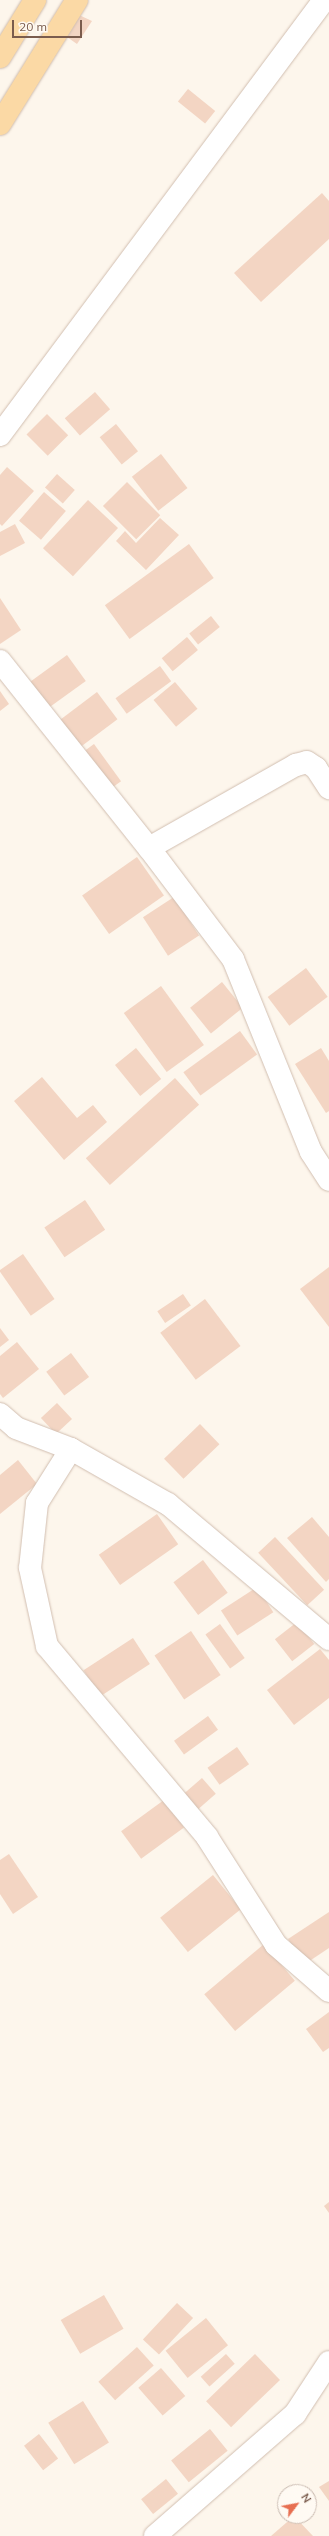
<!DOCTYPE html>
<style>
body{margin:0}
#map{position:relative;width:329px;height:2536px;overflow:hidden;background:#fdf6ec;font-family:Mulish,sans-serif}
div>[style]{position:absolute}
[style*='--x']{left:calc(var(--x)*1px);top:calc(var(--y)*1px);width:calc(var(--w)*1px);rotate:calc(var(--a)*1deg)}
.building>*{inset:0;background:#f3d5c3;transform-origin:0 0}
.roads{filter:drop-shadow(0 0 1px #d1beb0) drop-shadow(0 0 1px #d1beb0)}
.minor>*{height:22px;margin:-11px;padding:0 11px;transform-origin:11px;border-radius:11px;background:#fff}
.major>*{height:22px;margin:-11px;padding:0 11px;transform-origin:11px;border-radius:11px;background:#fbd9a5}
span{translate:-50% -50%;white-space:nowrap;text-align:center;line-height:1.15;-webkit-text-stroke:3px #fffaf3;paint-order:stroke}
.north{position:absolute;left:277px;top:2484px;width:40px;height:40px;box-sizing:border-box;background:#fffaf3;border:1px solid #cabbb1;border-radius:50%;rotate:58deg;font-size:11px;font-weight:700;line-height:16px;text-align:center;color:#7a5c4d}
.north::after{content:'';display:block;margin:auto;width:14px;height:18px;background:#e76f51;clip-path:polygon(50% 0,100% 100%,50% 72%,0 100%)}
.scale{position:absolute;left:12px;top:20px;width:70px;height:18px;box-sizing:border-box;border:2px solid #7a5c4d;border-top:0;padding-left:5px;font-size:12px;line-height:14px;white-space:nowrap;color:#7a5c4d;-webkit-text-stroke:3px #fffaf3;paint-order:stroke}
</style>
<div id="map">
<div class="building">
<i style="clip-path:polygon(79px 15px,92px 21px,77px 44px,67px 37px)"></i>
<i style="left:188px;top:89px;width:35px;height:16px;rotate:39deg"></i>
<i style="clip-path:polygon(322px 193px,329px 201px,329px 239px,261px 302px,234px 273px)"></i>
<i style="left:95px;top:392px;width:23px;height:40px;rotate:49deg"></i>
<i style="left:47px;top:414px;width:30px;height:29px;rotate:45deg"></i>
<i style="left:116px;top:424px;width:35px;height:21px;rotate:51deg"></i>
<i style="left:161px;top:454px;width:43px;height:37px;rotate:52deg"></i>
<i style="clip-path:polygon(7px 467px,34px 491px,2px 526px,0 524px,0 475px)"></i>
<i style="left:57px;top:474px;width:24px;height:18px;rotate:42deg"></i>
<i style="left:127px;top:482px;width:47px;height:34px;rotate:45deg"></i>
<i style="left:44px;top:492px;width:29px;height:38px;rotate:41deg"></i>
<i style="left:88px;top:500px;width:41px;height:66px;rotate:43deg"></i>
<i style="clip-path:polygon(160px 518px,179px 535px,146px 570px,116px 541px,125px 531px,136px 543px)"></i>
<i style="clip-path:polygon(15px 524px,25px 543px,0 556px,0 532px)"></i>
<i style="left:189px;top:544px;width:42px;height:104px;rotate:54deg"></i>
<i style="clip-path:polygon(0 598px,21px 630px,0 644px)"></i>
<i style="left:211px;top:616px;width:14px;height:28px;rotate:51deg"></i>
<i style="left:187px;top:637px;width:17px;height:33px;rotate:50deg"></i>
<i style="left:67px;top:655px;width:32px;height:45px;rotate:54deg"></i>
<i style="left:160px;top:666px;width:19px;height:55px;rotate:54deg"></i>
<i style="left:175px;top:682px;width:35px;height:28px;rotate:50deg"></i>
<i style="clip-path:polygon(0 691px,9px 704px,0 711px)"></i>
<i style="left:97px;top:692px;width:34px;height:51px;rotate:53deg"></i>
<i style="left:94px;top:744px;width:46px;height:16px;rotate:54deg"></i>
<i style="left:137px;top:857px;width:47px;height:67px;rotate:55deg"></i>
<i style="left:174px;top:897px;width:46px;height:37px;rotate:57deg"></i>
<i style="left:306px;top:968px;width:36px;height:48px;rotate:53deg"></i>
<i style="left:222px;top:982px;width:33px;height:41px;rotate:51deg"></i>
<i style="left:161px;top:986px;width:73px;height:46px;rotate:54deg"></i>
<i style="left:240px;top:1031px;width:29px;height:70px;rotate:54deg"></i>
<i style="left:136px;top:1048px;width:40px;height:27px;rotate:51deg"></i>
<i style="clip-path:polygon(321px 1048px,329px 1061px,329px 1111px,326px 1113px,295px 1064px)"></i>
<i style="clip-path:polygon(42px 1077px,77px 1118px,93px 1105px,107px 1122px,64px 1160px,14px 1101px)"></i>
<i style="left:175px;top:1078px;width:36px;height:120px;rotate:48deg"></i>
<i style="left:85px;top:1200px;width:36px;height:49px;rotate:56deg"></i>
<i style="left:23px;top:1254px;width:55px;height:29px;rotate:55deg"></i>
<i style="clip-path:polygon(329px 1267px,329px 1327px,300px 1289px)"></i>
<i style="left:183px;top:1294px;width:14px;height:31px;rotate:56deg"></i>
<i style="left:205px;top:1299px;width:59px;height:56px;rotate:53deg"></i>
<i style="clip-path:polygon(0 1328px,9px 1340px,0 1347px)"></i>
<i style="clip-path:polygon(17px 1342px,39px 1369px,3px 1398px,0 1394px,0 1356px)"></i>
<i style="left:71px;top:1353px;width:30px;height:31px;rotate:53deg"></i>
<i style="left:57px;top:1403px;width:22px;height:22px;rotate:47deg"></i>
<i style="left:200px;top:1424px;width:28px;height:50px;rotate:46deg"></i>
<i style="clip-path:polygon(18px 1460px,37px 1484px,0 1514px,0 1475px)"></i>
<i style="left:157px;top:1514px;width:37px;height:71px;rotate:55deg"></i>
<i style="clip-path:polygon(312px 1517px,329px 1537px,329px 1579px,326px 1582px,287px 1538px)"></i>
<i style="left:275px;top:1537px;width:72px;height:23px;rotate:47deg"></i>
<i style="left:203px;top:1560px;width:41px;height:37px;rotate:53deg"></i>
<i style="left:257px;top:1587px;width:30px;height:43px;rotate:57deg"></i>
<i style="left:297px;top:1622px;width:28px;height:28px;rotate:52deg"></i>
<i style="left:220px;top:1624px;width:42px;height:18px;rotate:54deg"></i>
<i style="left:191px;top:1631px;width:53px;height:44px;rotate:56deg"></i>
<i style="left:133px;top:1638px;width:31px;height:59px;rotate:57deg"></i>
<i style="clip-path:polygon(320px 1649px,329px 1660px,329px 1698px,294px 1725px,267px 1690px)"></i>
<i style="left:208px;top:1716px;width:17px;height:42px;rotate:54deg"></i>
<i style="left:237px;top:1747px;width:21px;height:36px;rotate:55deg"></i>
<i style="left:202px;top:1778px;width:21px;height:31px;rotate:49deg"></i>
<i style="left:164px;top:1800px;width:34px;height:53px;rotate:54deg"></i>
<i style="clip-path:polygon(9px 1854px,38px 1897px,13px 1914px,0 1894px,0 1860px)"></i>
<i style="left:213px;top:1875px;width:44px;height:68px;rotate:51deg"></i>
<i style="clip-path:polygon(329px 1912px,329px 1948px,305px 1964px,288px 1939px)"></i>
<i style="left:264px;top:1944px;width:48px;height:78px;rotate:50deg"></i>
<i style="clip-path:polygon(329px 2012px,329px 2048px,323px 2052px,306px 2029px)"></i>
<i style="clip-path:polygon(329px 2202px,329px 2213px,324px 2206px)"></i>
<i style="left:104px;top:2295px;width:39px;height:50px;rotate:60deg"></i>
<i style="left:177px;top:2303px;width:22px;height:50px;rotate:43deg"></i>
<i style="left:206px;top:2318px;width:35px;height:52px;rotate:51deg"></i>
<i style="left:137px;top:2347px;width:25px;height:52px;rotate:48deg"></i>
<i style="left:226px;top:2354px;width:13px;height:34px;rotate:48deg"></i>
<i style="left:255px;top:2354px;width:36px;height:68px;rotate:46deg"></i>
<i style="left:161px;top:2368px;width:37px;height:30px;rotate:49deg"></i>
<i style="left:83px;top:2401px;width:49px;height:41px;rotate:58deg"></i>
<i style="left:210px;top:2429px;width:28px;height:50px;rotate:51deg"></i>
<i style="left:39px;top:2434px;width:31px;height:19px;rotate:52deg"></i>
<i style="left:166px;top:2479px;width:19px;height:32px;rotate:51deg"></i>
<i style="clip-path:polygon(329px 2481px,329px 2501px,319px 2487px)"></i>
<i style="clip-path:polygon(294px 2516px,313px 2536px,271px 2536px)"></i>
</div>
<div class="roads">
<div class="minor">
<i style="--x:0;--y:435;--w:542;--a:-53.32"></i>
<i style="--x:0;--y:661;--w:239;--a:51.5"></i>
<i style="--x:149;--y:848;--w:139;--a:52.9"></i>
<i style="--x:233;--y:959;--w:208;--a:68"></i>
<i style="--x:311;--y:1152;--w:33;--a:57"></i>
<i style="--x:149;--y:848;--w:169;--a:-29.5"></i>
<i style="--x:296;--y:765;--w:11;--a:-15"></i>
<i style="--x:307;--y:762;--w:11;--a:34"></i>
<i style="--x:316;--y:768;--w:24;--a:57"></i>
<i style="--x:0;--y:1414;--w:21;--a:41"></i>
<i style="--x:16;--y:1428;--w:59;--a:20.9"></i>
<i style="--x:71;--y:1449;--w:112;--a:29.6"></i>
<i style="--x:168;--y:1504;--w:210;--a:40"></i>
<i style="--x:71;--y:1449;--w:64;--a:122.2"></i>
<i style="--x:37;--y:1503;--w:65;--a:96.1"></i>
<i style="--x:30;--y:1568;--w:80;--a:77.7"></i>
<i style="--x:47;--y:1646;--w:249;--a:50"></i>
<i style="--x:207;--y:1837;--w:128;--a:57.4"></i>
<i style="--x:276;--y:1945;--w:70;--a:41"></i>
<i style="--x:155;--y:2536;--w:186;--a:-41.1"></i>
<i style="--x:295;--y:2414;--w:62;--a:-56.8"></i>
</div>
<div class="major">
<i style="--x:0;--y:57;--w:67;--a:-58.4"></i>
<i style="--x:0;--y:124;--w:146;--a:-58.2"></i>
</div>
</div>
<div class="north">N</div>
<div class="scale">20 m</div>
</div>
